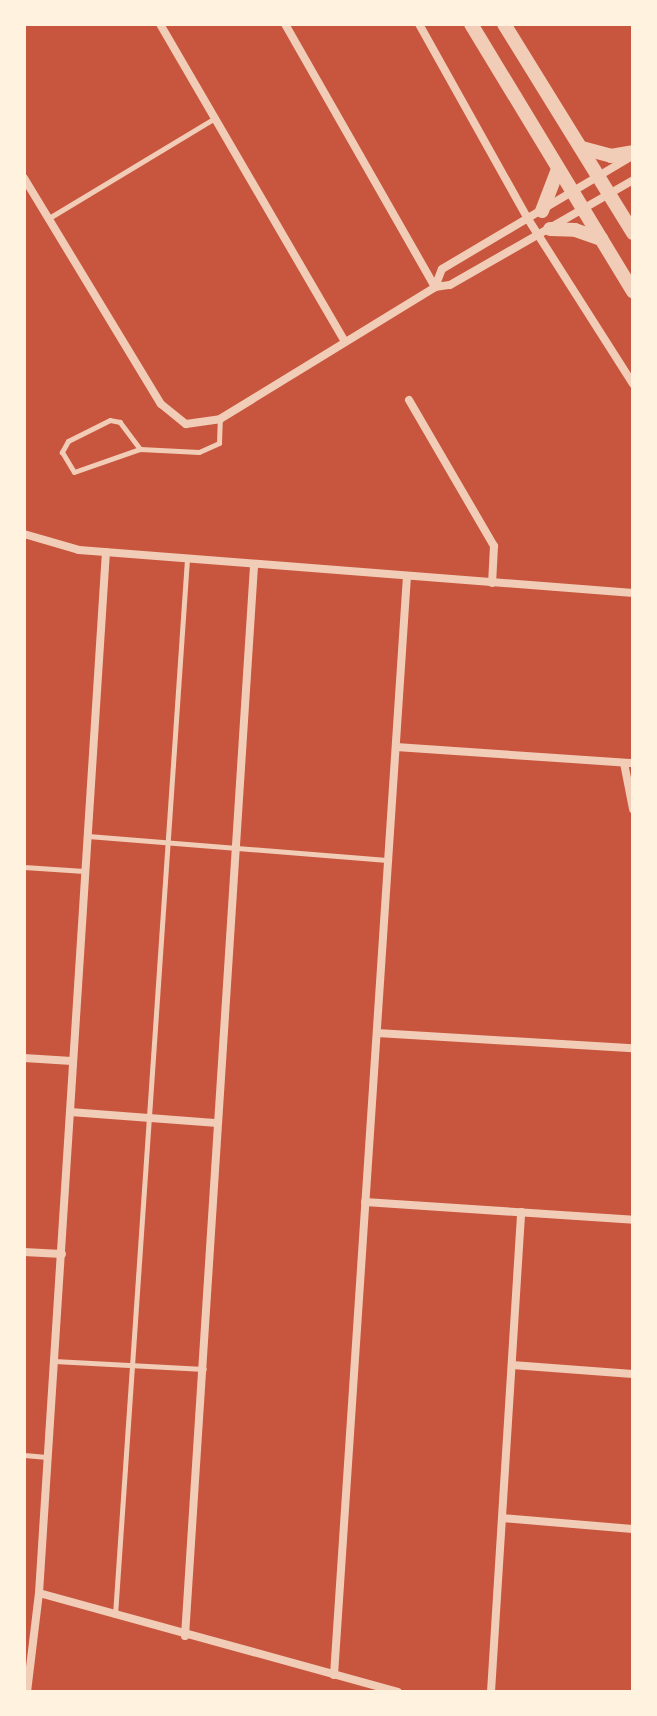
<!DOCTYPE html>
<style>
body{margin:0}
#map{position:relative;width:657px;height:1716px;overflow:hidden;background:#c8553d;font-family:Ubuntu,sans-serif}
div>[style]{position:absolute}
[style*='--x']{left:calc(var(--x)*1px);top:calc(var(--y)*1px);width:calc(var(--w)*1px);rotate:calc(var(--a)*1deg)}
.service>*{height:5px;margin:-2.5px;padding:0 2.5px;transform-origin:2.5px;border-radius:2.5px;background:#f1ccb7}
.minor>*{height:8px;margin:-4px;padding:0 4px;transform-origin:4px;border-radius:4px;background:#f1ccb7}
.tertiary>*{height:14px;margin:-7px;padding:0 7px;transform-origin:7px;border-radius:7px;background:#f1ccb7}
span{translate:-50% -50%;white-space:nowrap;text-align:center;line-height:1.15;-webkit-text-stroke:6px #fff3e0;paint-order:stroke}
.frame{position:absolute;inset:0;border:26px solid #fff3e0;pointer-events:none}
</style>
<div id="map">
<div class="service">
<i style="--x:49;--y:218;--w:194;--a:-31.1"></i>
<i style="--x:140;--y:449;--w:34;--a:-127"></i>
<i style="--x:120;--y:422;--w:10;--a:-169"></i>
<i style="--x:110;--y:420;--w:47;--a:153.4"></i>
<i style="--x:68;--y:441;--w:13;--a:119"></i>
<i style="--x:62;--y:452;--w:23;--a:59"></i>
<i style="--x:74;--y:472;--w:70;--a:-19.2"></i>
<i style="--x:140;--y:449;--w:59;--a:2.9"></i>
<i style="--x:199;--y:452;--w:22;--a:-24"></i>
<i style="--x:219;--y:443;--w:23;--a:-88"></i>
<i style="--x:88;--y:836;--w:300;--a:4.6"></i>
<i style="--x:24;--y:867;--w:60;--a:3.8"></i>
<i style="--x:54;--y:1361;--w:150;--a:3.1"></i>
<i style="--x:24;--y:1455;--w:23;--a:5"></i>
<i style="--x:115;--y:1615;--w:1058;--a:-86.1"></i>
</div>
<div class="minor">
<i style="--x:160;--y:24;--w:366;--a:59.8"></i>
<i style="--x:285;--y:24;--w:303;--a:60.3"></i>
<i style="--x:419;--y:24;--w:223;--a:60.8"></i>
<i style="--x:528;--y:219;--w:196;--a:57.5"></i>
<i style="--x:24;--y:178;--w:264;--a:58.8"></i>
<i style="--x:161;--y:404;--w:32;--a:39"></i>
<i style="--x:186;--y:424;--w:34;--a:-8"></i>
<i style="--x:220;--y:419;--w:252;--a:-31.5"></i>
<i style="--x:435;--y:287;--w:15;--a:-8"></i>
<i style="--x:450;--y:285;--w:211;--a:-29.8"></i>
<i style="--x:435;--y:287;--w:19;--a:-69"></i>
<i style="--x:442;--y:269;--w:220;--a:-30.7"></i>
<i style="--x:409;--y:400;--w:169;--a:59.8"></i>
<i style="--x:494;--y:546;--w:37;--a:93"></i>
<i style="--x:24;--y:534;--w:57;--a:16.2"></i>
<i style="--x:79;--y:550;--w:556;--a:4.44"></i>
<i style="--x:396;--y:747;--w:238;--a:3.9"></i>
<i style="--x:624;--y:763;--w:47;--a:78.9"></i>
<i style="--x:377;--y:1033;--w:256;--a:3.4"></i>
<i style="--x:24;--y:1058;--w:48;--a:3.6"></i>
<i style="--x:70;--y:1112;--w:145;--a:4.3"></i>
<i style="--x:365;--y:1202;--w:269;--a:3.8"></i>
<i style="--x:24;--y:1252;--w:38;--a:3"></i>
<i style="--x:512;--y:1365;--w:121;--a:4.3"></i>
<i style="--x:502;--y:1518;--w:131;--a:4.8"></i>
<i style="--x:39;--y:1593;--w:372;--a:15.4"></i>
<i style="--x:185;--y:1636;--w:1073;--a:-86.31"></i>
<i style="--x:334;--y:1675;--w:1100;--a:-86.2"></i>
<i style="--x:27;--y:1692;--w:100;--a:-83.1"></i>
<i style="--x:39;--y:1593;--w:1043;--a:-86.32"></i>
<i style="--x:491;--y:1692;--w:481;--a:-86.4"></i>
</div>
<div class="tertiary">
<i style="--x:471;--y:24;--w:313;--a:58.8"></i>
<i style="--x:504;--y:24;--w:246;--a:58.3"></i>
<i style="--x:582;--y:148;--w:30;--a:15"></i>
<i style="--x:611;--y:156;--w:22;--a:-10"></i>
<i style="--x:542;--y:211;--w:45;--a:-69.1"></i>
<i style="--x:550;--y:229;--w:25;--a:2"></i>
<i style="--x:575;--y:230;--w:28;--a:19"></i>
</div>
<div class="frame"></div>
</div>
